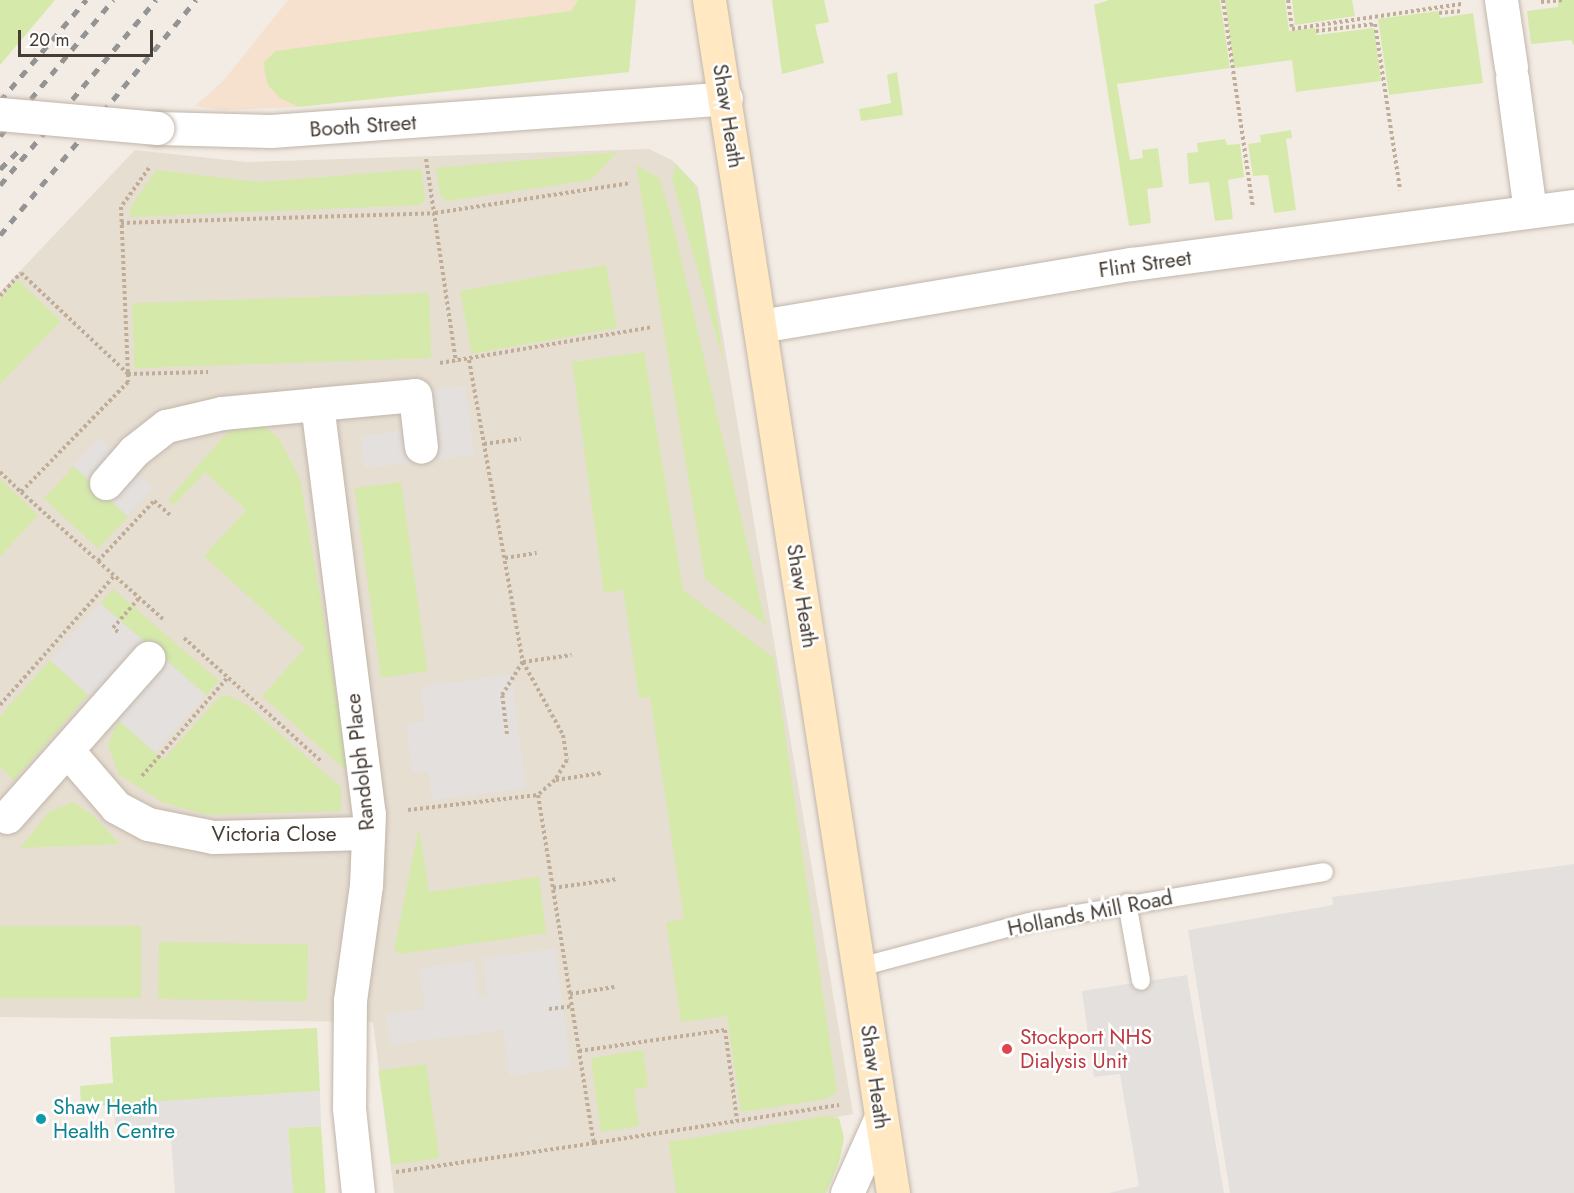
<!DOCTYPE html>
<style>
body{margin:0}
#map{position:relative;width:1574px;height:1193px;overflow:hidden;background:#f3ece4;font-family:Jost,sans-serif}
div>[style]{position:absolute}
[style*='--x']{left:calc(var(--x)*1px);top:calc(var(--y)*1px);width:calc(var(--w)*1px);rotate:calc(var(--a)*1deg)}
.residential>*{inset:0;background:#e7ded2}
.commercial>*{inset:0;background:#f6e0ce}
.green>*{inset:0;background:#d5e9ab;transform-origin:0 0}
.parking>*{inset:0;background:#e3e0dd;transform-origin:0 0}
.path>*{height:4px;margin-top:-2px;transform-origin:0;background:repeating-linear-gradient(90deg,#c0ad97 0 3px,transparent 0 6px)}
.roads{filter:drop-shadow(0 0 2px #c1b6aa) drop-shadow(0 0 2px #c1b6aa)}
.lane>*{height:18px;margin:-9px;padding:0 9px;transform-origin:9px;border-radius:9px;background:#fff}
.street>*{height:33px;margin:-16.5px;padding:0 16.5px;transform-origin:16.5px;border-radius:16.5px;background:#fff}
.secondary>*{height:33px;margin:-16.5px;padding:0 16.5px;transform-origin:16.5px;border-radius:16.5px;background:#ffe8c2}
.rail>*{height:4.5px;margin-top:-2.25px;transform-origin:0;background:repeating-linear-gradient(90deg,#949494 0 8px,transparent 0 16px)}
.bridges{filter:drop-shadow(0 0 2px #c1b6aa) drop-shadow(0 0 2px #c1b6aa)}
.street-bridge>*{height:33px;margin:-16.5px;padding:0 16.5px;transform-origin:16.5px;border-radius:16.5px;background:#fff}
.dots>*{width:16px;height:16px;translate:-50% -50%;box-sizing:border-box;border:3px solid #fff;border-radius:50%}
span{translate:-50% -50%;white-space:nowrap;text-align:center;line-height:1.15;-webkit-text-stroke:5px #fff;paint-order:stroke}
.street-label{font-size:21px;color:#453c34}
.health-label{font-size:21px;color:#be3a42}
.left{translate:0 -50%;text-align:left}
.culture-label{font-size:21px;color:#0d838f}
.scale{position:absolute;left:18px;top:30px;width:135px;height:27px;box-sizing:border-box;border:3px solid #453c34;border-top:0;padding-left:8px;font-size:18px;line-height:21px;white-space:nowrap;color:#453c34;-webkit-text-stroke:4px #fff;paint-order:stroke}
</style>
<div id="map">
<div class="residential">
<i style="clip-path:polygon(649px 149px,672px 160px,698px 187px,853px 1114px,681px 1145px,687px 1193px,394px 1193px,373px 1022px,0 1017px,0 292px,135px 150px,246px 162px)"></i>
</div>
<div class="commercial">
<i style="clip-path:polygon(288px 0,578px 0,571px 11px,280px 98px,298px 107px,223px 110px,195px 106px,224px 80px)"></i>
</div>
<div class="green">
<i style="clip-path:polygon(0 0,55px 0,0 65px)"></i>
<i style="clip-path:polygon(578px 0,636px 0,629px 72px,298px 107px,280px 98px,268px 85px,265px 73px,264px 62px,276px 51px,571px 11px)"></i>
<i style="clip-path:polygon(772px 0,824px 0,829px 22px,815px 25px,824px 63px,782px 74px)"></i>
<i style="clip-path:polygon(1109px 0,1220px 0,1230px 68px,1117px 84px,1130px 160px,1143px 158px,1142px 150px,1158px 148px,1163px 187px,1147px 189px,1151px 223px,1129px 226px,1094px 5px)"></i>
<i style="clip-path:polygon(1225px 0,1285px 0,1289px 31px,1315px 28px,1317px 35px,1374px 28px,1381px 81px,1296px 92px,1292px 60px,1234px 68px)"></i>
<i style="clip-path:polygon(1292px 0,1352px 0,1355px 16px,1295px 25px)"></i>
<i style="clip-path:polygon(1558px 0,1574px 0,1574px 46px,1571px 40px,1531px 44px,1527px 11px,1558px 7px)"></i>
<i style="clip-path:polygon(1438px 11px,1440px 18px,1473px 13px,1483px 83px,1389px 95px,1378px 19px)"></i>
<i style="clip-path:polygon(897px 72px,903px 115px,861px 121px,859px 109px,891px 103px,887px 75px)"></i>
<i style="clip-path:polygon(1291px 130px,1292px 138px,1286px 139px,1296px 210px,1274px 213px,1268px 175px,1253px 176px,1248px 144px,1261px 142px,1260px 135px)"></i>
<i style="clip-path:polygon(1225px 139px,1227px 145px,1240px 144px,1244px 177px,1228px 180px,1233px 219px,1215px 221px,1209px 182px,1189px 184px,1187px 153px,1198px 152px,1197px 143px)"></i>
<i style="clip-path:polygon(617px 152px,591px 180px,447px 201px,440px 195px,436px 168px)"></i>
<i style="clip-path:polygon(676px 164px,694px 184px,700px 204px,724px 364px,672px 179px)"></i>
<i style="clip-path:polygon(636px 165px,659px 178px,671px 216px,766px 625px,705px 579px)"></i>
<i style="clip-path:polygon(421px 169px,425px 199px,421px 205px,130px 217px,130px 208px,156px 170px,260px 182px)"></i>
<i style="left:606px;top:265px;width:64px;height:148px;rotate:80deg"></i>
<i style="clip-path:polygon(18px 280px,61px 321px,0 384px,0 299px)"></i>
<i style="left:429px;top:293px;width:65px;height:297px;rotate:88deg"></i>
<i style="clip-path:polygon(644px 352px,683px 590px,774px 658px,837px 1092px,826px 1099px,741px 1112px,727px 1016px,681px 1022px,666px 922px,684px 919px,650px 697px,639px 698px,623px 590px,604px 593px,572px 362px)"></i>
<i style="clip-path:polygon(251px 423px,267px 428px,280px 440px,300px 479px,350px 774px,262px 696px,305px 648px,204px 556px,246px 510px,205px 472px,174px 505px,168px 500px,224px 436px,237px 425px)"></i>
<i style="left:74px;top:466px;width:74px;height:44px;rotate:43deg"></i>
<i style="clip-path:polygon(0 479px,38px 515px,0 557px)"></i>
<i style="left:401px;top:482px;width:191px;height:47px;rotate:82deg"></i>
<i style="left:113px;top:589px;width:140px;height:19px;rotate:41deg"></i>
<i style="clip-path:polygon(50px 660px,88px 695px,14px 780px,0 767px,0 716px)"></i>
<i style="clip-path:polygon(220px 696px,230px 696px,247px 705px,341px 787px,341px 811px,208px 815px,164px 803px,119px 775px,108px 745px,118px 720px,163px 760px)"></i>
<i style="clip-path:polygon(73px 802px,93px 815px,120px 844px,20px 848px,49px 812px)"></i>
<i style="clip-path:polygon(419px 827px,429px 892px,539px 877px,546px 933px,400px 954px,394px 950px)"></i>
<i style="left:0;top:926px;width:141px;height:72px"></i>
<i style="left:159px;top:942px;width:149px;height:57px;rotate:1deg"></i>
<i style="clip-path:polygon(317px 1028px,320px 1091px,81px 1107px,80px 1086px,113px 1083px,110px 1037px)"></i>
<i style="clip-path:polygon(643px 1050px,648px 1087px,634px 1089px,639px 1126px,601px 1132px,591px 1058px)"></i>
<i style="left:426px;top:1064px;width:95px;height:48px;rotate:82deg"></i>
<i style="clip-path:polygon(825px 1116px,839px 1118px,844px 1138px,840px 1159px,826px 1193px,676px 1193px,669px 1142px)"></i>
<i style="left:321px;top:1126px;width:67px;height:33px;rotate:86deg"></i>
</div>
<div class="parking">
<i style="clip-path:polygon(465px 386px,474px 455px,365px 468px,361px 436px,436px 426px,432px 390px)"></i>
<i style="left:99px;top:438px;width:74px;height:38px;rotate:43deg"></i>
<i style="left:100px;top:603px;width:140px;height:76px;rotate:41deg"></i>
<i style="clip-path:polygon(511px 675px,526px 788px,432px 800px,428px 771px,412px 773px,406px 724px,425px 721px,421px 686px)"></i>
<i style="clip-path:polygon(1574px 864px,1574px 1193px,1230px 1193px,1188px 930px,1333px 905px,1332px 897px)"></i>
<i style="clip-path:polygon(555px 949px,571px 1067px,509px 1076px,503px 1030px,390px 1045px,386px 1014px,425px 1009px,419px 968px,474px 961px,478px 996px,487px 996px,483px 958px)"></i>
<i style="clip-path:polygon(1187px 975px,1224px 1193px,1109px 1193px,1139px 1186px,1120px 1074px,1094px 1077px,1082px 991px)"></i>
<i style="clip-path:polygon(320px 1091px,321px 1126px,288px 1128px,293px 1193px,175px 1193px,170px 1124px,115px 1127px,114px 1104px)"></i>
</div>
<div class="path">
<i style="--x:1223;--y:0;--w:209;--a:81.8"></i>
<i style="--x:1288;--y:0;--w:29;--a:82"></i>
<i style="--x:1292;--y:29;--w:171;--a:-8.4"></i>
<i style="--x:1541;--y:2;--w:23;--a:-5"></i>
<i style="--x:1439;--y:13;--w:23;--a:-5"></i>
<i style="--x:1316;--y:31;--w:59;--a:-6.8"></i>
<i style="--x:1375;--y:24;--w:168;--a:81.4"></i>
<i style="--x:426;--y:159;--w:205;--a:81.6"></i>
<i style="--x:149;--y:168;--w:48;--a:125.7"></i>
<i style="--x:121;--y:207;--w:167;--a:87.6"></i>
<i style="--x:128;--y:374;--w:80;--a:-1.4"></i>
<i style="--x:121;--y:223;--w:314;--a:-1.8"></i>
<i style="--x:435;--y:213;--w:198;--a:-8.7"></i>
<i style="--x:0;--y:296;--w:31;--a:-48"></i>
<i style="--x:21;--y:273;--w:147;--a:43.3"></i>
<i style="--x:128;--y:374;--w:8;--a:90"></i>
<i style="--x:128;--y:382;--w:153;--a:134.2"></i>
<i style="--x:21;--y:492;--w:103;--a:41.9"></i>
<i style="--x:469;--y:360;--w:307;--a:79.9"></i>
<i style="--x:523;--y:662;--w:83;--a:61.3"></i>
<i style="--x:563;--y:735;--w:25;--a:81"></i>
<i style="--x:567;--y:760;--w:23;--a:121"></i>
<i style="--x:555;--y:780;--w:23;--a:139"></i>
<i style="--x:538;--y:795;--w:352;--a:80.9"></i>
<i style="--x:594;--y:1143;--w:248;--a:-8.8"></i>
<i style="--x:440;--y:363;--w:215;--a:-9.6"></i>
<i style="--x:484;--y:444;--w:37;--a:-8"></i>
<i style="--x:0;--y:472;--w:29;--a:44"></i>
<i style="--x:505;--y:558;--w:32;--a:-9"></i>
<i style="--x:163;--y:619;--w:87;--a:-138.3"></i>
<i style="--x:98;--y:561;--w:82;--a:-47"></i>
<i style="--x:154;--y:501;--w:23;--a:41"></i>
<i style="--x:118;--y:632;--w:6;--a:-141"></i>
<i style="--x:113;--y:628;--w:40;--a:-49"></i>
<i style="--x:184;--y:638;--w:184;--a:41.9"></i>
<i style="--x:0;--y:705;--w:172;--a:-48.5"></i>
<i style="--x:507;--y:734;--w:39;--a:-97"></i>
<i style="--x:502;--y:695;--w:39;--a:-58"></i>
<i style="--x:523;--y:662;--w:49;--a:-8.3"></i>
<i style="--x:142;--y:776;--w:131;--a:-49"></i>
<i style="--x:556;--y:780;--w:46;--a:-8.8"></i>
<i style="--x:408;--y:810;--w:131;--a:-6.6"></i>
<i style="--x:553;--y:888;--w:65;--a:-8"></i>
<i style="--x:570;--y:994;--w:45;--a:-9"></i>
<i style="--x:549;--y:1009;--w:23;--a:-7"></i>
<i style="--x:579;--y:1051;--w:148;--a:-8.2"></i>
<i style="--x:725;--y:1030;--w:91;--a:82.4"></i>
<i style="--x:396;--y:1172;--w:200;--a:-8.3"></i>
</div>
<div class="roads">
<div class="lane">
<i style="--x:1127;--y:903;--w:79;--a:79.8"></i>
<i style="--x:860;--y:967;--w:175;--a:-14.9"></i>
<i style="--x:1029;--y:922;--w:299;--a:-9.6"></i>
</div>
<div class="street">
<i style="--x:1501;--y:0;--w:68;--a:81.5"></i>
<i style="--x:1512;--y:78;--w:134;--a:82.3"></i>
<i style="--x:157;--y:128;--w:114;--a:1.5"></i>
<i style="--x:271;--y:131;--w:456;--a:-4.1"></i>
<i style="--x:760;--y:326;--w:377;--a:-9.5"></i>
<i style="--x:1132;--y:264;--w:446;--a:-7.5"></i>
<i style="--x:317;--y:404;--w:98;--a:-5.2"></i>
<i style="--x:415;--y:395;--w:52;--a:83.4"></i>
<i style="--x:106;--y:483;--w:43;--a:-48.8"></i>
<i style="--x:134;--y:451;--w:41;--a:-38"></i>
<i style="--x:166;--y:426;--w:57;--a:-13.1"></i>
<i style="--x:222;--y:413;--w:95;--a:-5.4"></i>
<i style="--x:317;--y:404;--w:413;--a:82.8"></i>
<i style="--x:369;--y:814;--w:71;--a:92.4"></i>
<i style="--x:366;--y:885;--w:116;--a:97.9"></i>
<i style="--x:350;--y:1000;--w:108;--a:90.5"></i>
<i style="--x:349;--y:1108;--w:85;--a:84"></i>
<i style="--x:67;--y:750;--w:75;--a:49.3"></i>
<i style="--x:116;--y:807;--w:36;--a:28"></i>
<i style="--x:148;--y:824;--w:66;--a:11.3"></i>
<i style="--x:213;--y:837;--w:155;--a:-1.5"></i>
<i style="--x:7;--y:817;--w:213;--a:-48.4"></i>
<i style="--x:847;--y:1193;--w:83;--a:-65.9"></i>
</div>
<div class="secondary">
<i style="--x:709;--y:0;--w:1207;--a:81.23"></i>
</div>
</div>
<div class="rail">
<i style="--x:0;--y:101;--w:133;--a:-49.6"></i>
<i style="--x:0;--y:136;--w:177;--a:-50.3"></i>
<i style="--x:0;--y:169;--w:30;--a:-45"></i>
<i style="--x:0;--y:185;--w:242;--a:-49.9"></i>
<i style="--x:0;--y:235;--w:306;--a:-50.2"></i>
</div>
<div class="bridges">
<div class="street-bridge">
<i style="--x:0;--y:114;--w:158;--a:5.1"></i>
</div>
</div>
<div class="dots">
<i style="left:1007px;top:1049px;background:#e0444e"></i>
<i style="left:41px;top:1119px;background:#0f9aa8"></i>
</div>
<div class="street-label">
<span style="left:728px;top:116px;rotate:81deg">Shaw Heath</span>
<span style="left:363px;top:126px;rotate:-4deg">Booth Street</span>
<span style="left:1145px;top:264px;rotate:-8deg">Flint Street</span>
<span style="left:802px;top:596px;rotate:81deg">Shaw Heath</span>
<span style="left:360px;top:762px;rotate:-96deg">Randolph Place</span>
<span style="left:274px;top:834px">Victoria Close</span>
<span style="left:1090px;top:913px;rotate:-11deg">Hollands Mill Road</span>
<span style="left:875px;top:1077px;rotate:82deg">Shaw Heath</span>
</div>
<div class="health-label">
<span class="left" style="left:1020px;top:1049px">Stockport NHS<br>Dialysis Unit</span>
</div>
<div class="culture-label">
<span class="left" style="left:53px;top:1119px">Shaw Heath<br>Health Centre</span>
</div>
<div class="scale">20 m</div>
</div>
